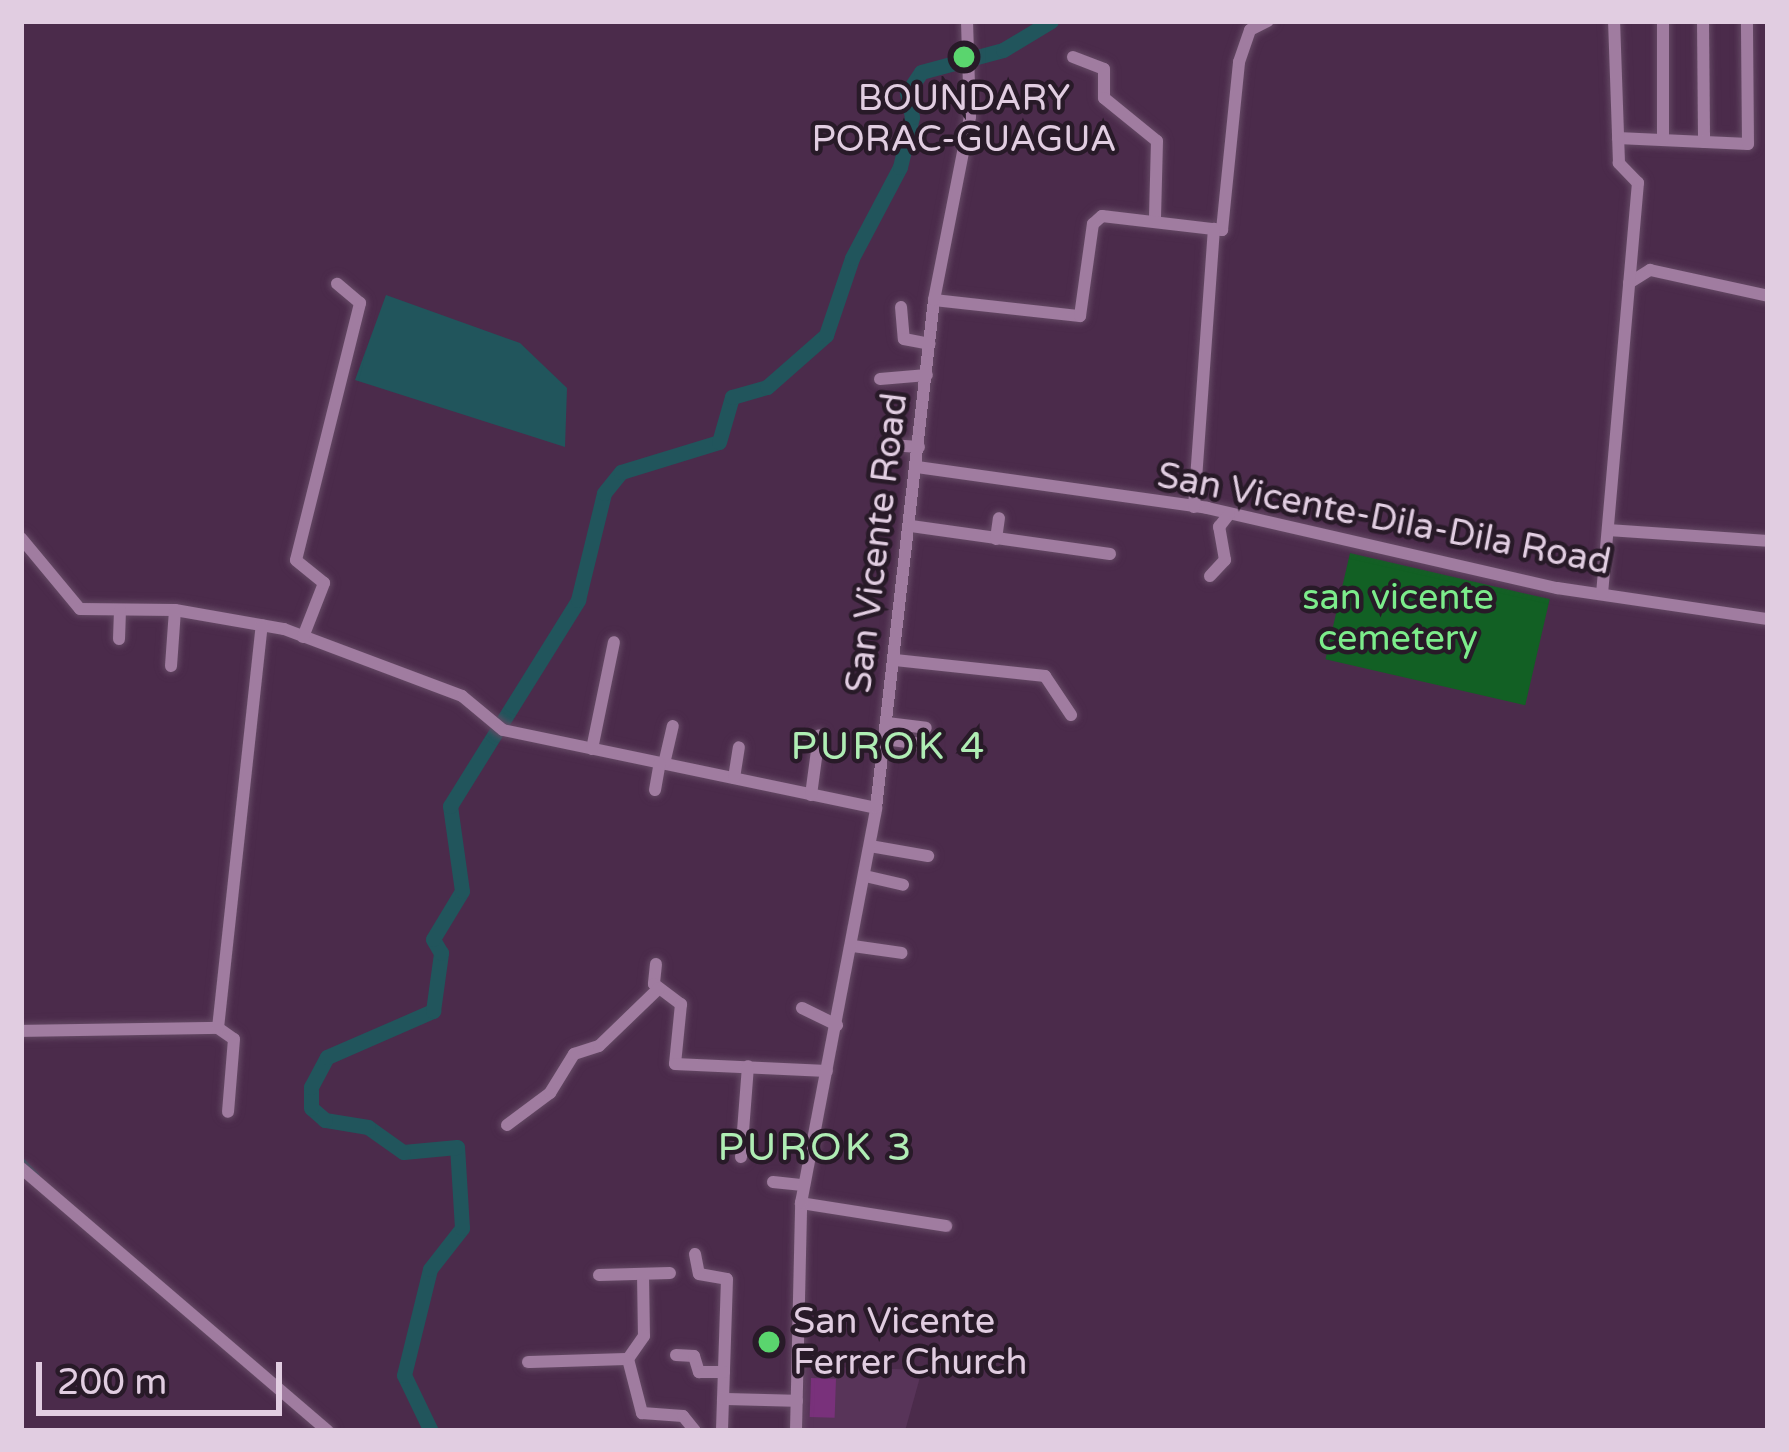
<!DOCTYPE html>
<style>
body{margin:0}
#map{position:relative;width:1789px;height:1452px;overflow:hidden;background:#4b2b4b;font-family:"Varela Round",sans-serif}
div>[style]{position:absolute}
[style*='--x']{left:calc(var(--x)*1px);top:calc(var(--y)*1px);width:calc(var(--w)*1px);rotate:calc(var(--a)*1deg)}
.built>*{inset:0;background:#583459}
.green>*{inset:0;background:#126024;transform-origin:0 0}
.water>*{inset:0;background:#21555c}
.stream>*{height:3px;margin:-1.5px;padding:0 1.5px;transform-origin:1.5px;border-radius:1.5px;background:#21555c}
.river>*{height:15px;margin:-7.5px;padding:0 7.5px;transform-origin:7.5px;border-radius:7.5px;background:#21555c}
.building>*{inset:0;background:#79317b;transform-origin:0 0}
.roads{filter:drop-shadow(0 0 3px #654a65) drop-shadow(0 0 3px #654a65)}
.minor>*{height:12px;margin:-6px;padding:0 6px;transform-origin:6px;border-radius:6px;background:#a07ca0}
.dots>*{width:33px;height:33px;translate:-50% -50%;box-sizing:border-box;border:6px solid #281a28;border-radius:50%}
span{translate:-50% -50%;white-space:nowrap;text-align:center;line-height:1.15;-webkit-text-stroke:9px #281a28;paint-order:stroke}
.poi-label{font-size:36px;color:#e1cde1}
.left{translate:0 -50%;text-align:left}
.street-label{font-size:36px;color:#e1cde1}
.park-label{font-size:36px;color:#7cec8b}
.neighbourhood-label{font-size:39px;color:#afedb4;letter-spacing:3px}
.frame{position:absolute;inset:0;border:24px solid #e1cde1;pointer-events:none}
.scale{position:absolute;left:36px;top:1362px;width:246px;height:54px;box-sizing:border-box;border:6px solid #e1cde1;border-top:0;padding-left:15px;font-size:36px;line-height:42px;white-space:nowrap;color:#e1cde1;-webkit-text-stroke:9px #281a28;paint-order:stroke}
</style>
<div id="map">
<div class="built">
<i style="clip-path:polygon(804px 1366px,922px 1370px,905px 1431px,803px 1431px)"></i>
</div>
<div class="green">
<i style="left:1350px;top:553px;width:205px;height:109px;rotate:13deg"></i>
</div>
<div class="water">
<i style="clip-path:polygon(386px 295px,520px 343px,567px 388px,565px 447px,355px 380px)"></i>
</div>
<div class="stream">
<i style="--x:21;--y:1158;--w:23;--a:45"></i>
</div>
<div class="river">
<i style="--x:431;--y:1431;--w:62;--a:-115.7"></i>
<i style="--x:404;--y:1375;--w:109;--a:-76.2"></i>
<i style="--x:430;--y:1269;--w:52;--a:-52"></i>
<i style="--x:462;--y:1228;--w:81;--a:-93.5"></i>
<i style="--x:457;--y:1147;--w:54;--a:174.7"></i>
<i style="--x:403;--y:1152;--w:43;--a:-144.5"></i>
<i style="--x:368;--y:1127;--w:44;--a:-170.8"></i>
<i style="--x:325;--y:1120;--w:18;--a:-139"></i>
<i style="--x:311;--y:1108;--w:21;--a:-90"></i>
<i style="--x:311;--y:1087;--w:34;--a:-62"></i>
<i style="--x:327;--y:1057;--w:116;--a:-23.5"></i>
<i style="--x:433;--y:1011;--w:59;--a:-82.1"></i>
<i style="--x:441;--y:953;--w:16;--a:-120"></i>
<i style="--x:433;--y:939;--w:56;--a:-58.9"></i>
<i style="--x:462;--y:891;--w:86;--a:-98"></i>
<i style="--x:450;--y:806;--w:243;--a:-58.1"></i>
<i style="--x:578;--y:600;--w:110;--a:-76.3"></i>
<i style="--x:604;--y:493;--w:27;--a:-51"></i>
<i style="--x:621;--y:472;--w:102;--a:-17"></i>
<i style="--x:719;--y:442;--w:47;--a:-73.9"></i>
<i style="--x:732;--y:397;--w:36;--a:-16"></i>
<i style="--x:767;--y:387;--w:79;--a:-41.4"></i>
<i style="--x:826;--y:335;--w:81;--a:-71.3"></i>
<i style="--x:852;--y:258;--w:103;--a:-62.2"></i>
<i style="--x:900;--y:167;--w:51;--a:-76.5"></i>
<i style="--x:912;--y:117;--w:25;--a:-102"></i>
<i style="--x:907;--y:93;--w:25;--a:-56"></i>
<i style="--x:921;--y:72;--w:85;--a:-15"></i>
<i style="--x:1003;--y:50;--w:56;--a:-31.1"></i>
</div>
<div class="building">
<i style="left:811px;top:1378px;width:25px;height:39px;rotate:2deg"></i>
</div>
<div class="roads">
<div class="minor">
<i style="--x:1703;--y:21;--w:121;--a:89.5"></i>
<i style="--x:1073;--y:57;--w:33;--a:21"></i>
<i style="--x:1104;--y:69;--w:29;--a:90"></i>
<i style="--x:1104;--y:98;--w:68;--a:39.1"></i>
<i style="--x:1157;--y:141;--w:76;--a:91.5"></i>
<i style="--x:1618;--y:138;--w:130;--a:2.6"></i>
<i style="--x:1748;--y:144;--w:123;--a:-90.5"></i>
<i style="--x:1663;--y:139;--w:118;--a:-90"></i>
<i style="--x:1629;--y:283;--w:25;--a:-32"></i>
<i style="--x:1650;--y:270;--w:121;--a:12.4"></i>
<i style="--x:934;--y:300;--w:147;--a:6.3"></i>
<i style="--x:1080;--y:316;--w:93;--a:-82"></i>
<i style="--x:1093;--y:224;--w:12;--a:-42"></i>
<i style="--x:1102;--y:216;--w:121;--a:6.7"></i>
<i style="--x:1222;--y:230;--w:169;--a:-84.2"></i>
<i style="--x:1239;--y:62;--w:34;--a:-71"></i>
<i style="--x:1250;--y:30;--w:20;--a:-27"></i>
<i style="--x:901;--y:307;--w:32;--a:85"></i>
<i style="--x:904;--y:339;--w:26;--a:11"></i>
<i style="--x:880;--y:379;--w:47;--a:-4.9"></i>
<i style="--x:890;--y:445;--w:29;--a:4"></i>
<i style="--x:917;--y:467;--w:293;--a:8"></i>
<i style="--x:1207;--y:508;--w:359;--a:12.9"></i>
<i style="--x:1557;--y:588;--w:213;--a:8.4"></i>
<i style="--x:1194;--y:507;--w:279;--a:-85.9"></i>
<i style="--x:911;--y:526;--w:201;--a:8"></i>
<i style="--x:1608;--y:530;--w:160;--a:3.9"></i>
<i style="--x:21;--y:538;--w:92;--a:50.3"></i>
<i style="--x:80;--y:609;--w:95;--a:0.6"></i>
<i style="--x:175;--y:610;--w:111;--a:9.9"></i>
<i style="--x:284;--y:629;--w:190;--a:20.6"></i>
<i style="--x:462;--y:696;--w:53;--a:39.7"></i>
<i style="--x:503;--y:730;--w:381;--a:11.8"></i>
<i style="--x:996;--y:539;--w:21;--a:-82"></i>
<i style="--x:1210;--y:576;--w:22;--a:-47"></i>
<i style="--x:1225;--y:560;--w:34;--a:-100"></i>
<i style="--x:1219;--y:527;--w:16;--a:-52"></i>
<i style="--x:1602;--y:594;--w:413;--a:-85"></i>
<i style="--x:1638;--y:183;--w:28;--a:-134"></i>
<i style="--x:1619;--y:163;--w:142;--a:-92"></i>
<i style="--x:303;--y:637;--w:58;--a:-68.7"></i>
<i style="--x:324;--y:583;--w:36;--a:-141"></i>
<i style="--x:296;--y:560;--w:265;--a:-76"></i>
<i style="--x:360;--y:303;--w:30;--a:-140"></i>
<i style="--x:119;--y:639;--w:29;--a:-88"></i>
<i style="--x:895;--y:660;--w:151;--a:6.1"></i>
<i style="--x:1045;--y:676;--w:47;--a:56.3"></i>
<i style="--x:171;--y:666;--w:56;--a:-85.9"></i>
<i style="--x:887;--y:723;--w:39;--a:7"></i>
<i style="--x:885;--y:739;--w:44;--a:7.8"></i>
<i style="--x:592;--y:749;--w:109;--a:-78.4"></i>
<i style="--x:664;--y:764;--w:39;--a:-77"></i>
<i style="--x:734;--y:778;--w:31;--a:-81"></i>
<i style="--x:655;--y:790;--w:27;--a:-80"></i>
<i style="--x:811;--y:795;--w:60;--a:-82.3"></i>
<i style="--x:870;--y:846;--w:59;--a:9.8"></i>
<i style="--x:865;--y:876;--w:39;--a:13"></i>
<i style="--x:853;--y:946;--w:49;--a:8.1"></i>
<i style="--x:656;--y:964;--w:20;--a:96"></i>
<i style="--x:654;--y:984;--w:34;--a:37"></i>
<i style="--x:681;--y:1004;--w:60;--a:95.7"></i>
<i style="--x:675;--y:1064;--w:152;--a:2.6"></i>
<i style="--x:802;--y:1008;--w:39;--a:26"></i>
<i style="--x:218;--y:1028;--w:19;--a:35"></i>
<i style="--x:234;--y:1039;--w:73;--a:94.7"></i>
<i style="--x:21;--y:1031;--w:197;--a:-0.9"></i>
<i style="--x:218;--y:1028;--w:405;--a:-83.8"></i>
<i style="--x:507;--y:1125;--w:54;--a:-36.7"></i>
<i style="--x:550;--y:1093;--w:46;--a:-58.4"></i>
<i style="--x:574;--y:1054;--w:26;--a:-18"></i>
<i style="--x:599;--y:1046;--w:83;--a:-44"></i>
<i style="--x:741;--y:1157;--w:91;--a:-85.6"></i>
<i style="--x:21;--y:1168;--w:404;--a:40.6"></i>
<i style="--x:773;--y:1182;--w:30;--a:6"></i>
<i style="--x:801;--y:1203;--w:147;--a:9"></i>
<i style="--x:695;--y:1254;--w:20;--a:79"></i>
<i style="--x:699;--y:1274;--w:28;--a:10"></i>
<i style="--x:727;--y:1279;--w:152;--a:91.9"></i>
<i style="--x:643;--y:1274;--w:62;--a:89.1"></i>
<i style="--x:644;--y:1336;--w:28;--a:125"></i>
<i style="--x:628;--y:1359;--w:56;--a:75.5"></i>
<i style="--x:642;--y:1413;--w:41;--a:4.2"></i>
<i style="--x:683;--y:1416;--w:19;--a:51"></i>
<i style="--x:599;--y:1275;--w:71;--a:-1.6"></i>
<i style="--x:676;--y:1355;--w:18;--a:3"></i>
<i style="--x:694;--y:1356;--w:17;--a:73"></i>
<i style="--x:699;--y:1372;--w:25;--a:0"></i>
<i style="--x:528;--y:1362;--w:100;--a:-1.7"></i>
<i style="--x:723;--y:1399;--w:74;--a:1.5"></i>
<i style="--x:796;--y:1431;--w:228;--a:-88.7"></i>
<i style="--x:801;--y:1203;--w:402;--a:-79.2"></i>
<i style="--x:876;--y:808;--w:511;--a:-83.49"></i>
<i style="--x:934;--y:300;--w:187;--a:-78.9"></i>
<i style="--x:970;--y:117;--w:96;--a:-91.8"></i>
</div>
</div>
<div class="dots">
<i style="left:964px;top:57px;background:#5ad56e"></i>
<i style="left:769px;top:1342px;background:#5ad56e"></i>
</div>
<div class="poi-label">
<span style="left:964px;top:119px">BOUNDARY<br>PORAC-GUAGUA</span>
<span class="left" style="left:793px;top:1342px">San Vicente<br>Ferrer Church</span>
</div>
<div class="street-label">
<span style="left:1384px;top:519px;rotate:11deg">San Vicente-Dila-Dila Road</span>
<span style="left:877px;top:543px;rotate:-83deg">San Vicente Road</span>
</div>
<div class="park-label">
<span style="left:1398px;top:618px">san vicente<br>cemetery</span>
</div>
<div class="neighbourhood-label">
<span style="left:889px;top:747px">PUROK 4</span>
<span style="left:816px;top:1148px">PUROK 3</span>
</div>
<div class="frame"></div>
<div class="scale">200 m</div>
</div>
